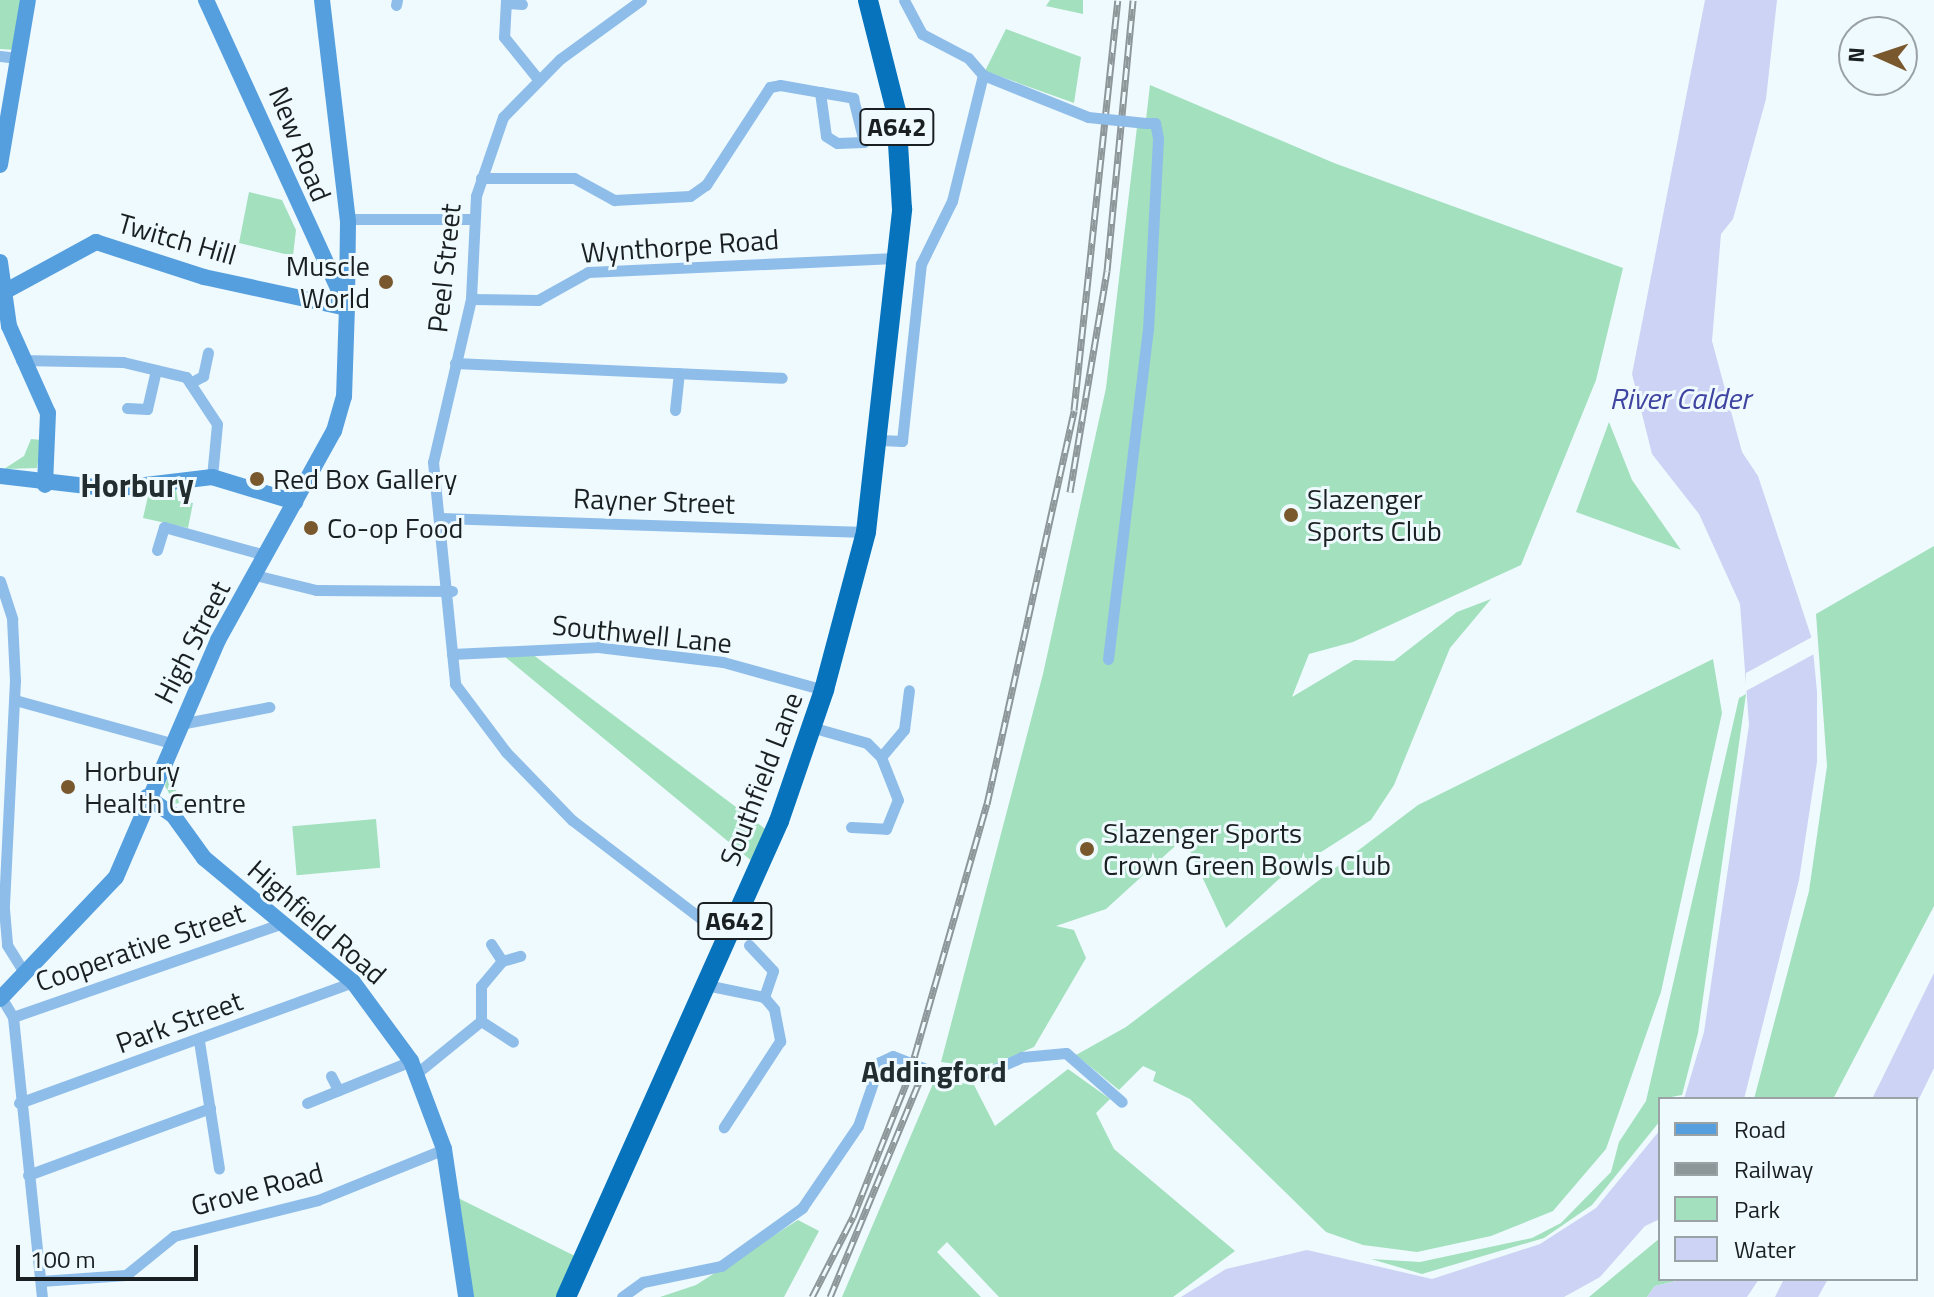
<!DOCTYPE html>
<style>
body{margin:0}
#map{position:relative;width:1934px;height:1297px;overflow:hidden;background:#effafe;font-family:"Titillium Web",sans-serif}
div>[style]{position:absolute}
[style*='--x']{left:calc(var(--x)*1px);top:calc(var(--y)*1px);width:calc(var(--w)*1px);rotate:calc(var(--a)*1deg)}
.green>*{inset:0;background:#a2e0be;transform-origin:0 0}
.water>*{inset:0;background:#ccd3f4}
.pier>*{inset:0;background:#effafe}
.street>*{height:11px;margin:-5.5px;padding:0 5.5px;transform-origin:5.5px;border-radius:5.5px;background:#8fbde9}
.secondary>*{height:16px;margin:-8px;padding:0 8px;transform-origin:8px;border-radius:8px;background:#569fdf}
.highway>*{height:20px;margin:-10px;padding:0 10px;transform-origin:10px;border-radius:10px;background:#0673bc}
.rail>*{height:7px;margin-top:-3.5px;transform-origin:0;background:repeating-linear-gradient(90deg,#effafe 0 12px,#8d9699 0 24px);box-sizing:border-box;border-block:2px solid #8d9699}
.street-bridge>*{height:11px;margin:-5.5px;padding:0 5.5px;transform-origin:5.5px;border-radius:5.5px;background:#8fbde9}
.dots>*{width:22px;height:22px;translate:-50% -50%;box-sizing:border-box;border:4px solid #effafe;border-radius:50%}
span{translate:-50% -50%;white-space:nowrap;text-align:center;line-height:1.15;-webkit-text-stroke:6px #effafe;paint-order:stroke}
.shield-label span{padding:2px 6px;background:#effafe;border:2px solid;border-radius:6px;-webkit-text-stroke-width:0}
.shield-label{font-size:26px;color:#1a1f21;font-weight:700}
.street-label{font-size:28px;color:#1a1f21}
.poi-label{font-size:28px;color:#1a1f21}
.right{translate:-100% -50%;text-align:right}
.left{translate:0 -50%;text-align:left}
.water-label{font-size:30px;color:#4145a2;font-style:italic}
.neighbourhood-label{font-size:30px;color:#222d30;font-weight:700}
.quarter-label{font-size:32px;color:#222d30;font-weight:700}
.legend{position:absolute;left:1658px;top:1097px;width:260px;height:184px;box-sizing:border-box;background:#effafe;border:2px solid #9aa2a6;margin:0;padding:10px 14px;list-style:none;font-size:24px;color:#1a1f21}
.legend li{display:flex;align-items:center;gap:16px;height:40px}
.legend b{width:40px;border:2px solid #9aa2a6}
.north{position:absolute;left:1838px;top:16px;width:80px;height:80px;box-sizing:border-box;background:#effafe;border:2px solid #9aa2a6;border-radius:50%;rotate:273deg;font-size:22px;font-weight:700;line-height:32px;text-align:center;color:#1a1f21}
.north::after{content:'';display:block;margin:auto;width:28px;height:36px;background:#79582e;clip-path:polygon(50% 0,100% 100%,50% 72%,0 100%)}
.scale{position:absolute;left:16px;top:1245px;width:182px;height:36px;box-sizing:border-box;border:4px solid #1a1f21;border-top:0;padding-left:10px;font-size:24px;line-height:28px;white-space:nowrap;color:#1a1f21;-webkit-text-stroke:6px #effafe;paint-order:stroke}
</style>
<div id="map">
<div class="green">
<i style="clip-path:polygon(0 0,24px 0,16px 50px,0 49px)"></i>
<i style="clip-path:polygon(1050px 0,1083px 0,1083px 14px,1046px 6px)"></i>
<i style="clip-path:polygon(1006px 29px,1081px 57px,1074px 103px,985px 71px)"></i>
<i style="clip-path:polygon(1150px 85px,1334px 163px,1623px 268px,1596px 380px,1521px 565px,1353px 642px,1309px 654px,1292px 697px,1354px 660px,1394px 661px,1457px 612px,1491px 599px,1450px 648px,1394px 785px,1371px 820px,1279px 879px,1226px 928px,1184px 838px,1106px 909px,1056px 926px,1074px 930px,1086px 958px,1034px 1047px,985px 1068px,941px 1062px,1043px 674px,1106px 388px,1137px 127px,1145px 128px)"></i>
<i style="clip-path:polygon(249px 192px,282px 200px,296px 230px,293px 256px,239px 243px)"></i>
<i style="clip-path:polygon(1609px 422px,1632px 480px,1681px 550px,1576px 512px)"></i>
<i style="clip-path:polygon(31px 439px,41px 440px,37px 468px,4px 469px,24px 456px)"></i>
<i style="clip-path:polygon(176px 489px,178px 501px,193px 503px,188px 528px,143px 518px,148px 496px)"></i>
<i style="clip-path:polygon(1934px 546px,1934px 906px,1833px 1099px,1754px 1099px,1809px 891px,1827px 766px,1816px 614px)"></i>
<i style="clip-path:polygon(524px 648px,772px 834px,759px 867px,498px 651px)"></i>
<i style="clip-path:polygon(1713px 659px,1722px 713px,1661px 992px,1606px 1149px,1553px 1211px,1491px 1236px,1417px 1252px,1363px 1245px,1326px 1232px,1190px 1099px,1153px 1081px,1156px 1072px,1143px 1066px,1119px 1090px,1076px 1055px,1126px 1027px,1418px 805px)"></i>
<i style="clip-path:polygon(1746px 694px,1698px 1033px,1682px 1095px,1660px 1099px,1660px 1121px,1592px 1205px,1544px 1238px,1422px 1274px,1371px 1259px,1420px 1262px,1532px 1238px,1561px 1223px,1611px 1172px,1619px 1142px,1646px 1101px,1739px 698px)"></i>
<i style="clip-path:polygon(171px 767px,179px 803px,175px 804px,165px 786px)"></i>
<i style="left:376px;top:819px;width:49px;height:84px;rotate:85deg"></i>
<i style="clip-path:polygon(1068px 1069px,1110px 1099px,1096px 1113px,1114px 1149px,1235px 1251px,1173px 1297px,999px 1297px,947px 1242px,937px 1252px,981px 1297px,842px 1297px,935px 1079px,974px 1085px,995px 1126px)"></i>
<i style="clip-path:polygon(454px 1196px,583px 1260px,566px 1297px,466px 1297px)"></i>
<i style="clip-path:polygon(798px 1220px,819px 1231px,784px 1297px,660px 1297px,696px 1285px)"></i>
<i style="clip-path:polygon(1660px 1238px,1660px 1279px,1685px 1279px,1655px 1286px,1647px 1297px,1589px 1297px)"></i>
</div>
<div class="water">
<i style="clip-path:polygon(1705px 0,1777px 0,1766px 99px,1733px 219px,1721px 234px,1712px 341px,1742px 452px,1758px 476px,1812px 639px,1817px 692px,1817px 762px,1799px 880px,1744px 1099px,1684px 1099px,1704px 1032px,1749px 725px,1740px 604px,1699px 514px,1652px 454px,1632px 374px)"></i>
<i style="clip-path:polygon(1934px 973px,1934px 1068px,1916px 1105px,1916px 1099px,1872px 1099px)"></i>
<i style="clip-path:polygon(1660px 1130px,1660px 1219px,1645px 1226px,1600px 1277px,1564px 1297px,1181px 1297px,1226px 1269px,1307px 1250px,1432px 1279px,1540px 1244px,1596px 1208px)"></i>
<i style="clip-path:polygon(1685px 1279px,1759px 1279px,1747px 1297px,1647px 1297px,1655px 1286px)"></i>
<i style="clip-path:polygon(1784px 1279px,1828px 1279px,1818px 1297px,1775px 1297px)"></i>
</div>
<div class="pier">
<i style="clip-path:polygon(1814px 636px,1816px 653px,1746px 691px,1746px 673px)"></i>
</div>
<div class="street">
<i style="--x:506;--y:0;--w:37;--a:93"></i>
<i style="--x:504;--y:37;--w:54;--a:51"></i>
<i style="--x:641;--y:0;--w:100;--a:143.9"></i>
<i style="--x:560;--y:59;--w:81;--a:134.5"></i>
<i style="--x:503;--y:117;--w:83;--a:108.9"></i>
<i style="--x:476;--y:196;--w:103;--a:92.8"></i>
<i style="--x:471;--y:299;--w:167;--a:103.1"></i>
<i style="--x:433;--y:462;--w:223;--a:84.3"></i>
<i style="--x:455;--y:684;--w:85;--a:53.1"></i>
<i style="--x:506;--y:752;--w:95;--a:45.9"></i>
<i style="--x:572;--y:820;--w:171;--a:37.4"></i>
<i style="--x:506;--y:3;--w:16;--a:4"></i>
<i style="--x:396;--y:5;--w:5;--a:-79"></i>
<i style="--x:0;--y:56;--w:17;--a:7"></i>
<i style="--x:983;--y:75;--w:113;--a:21.8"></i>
<i style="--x:481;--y:178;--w:93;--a:0"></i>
<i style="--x:574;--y:178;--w:46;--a:28.8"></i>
<i style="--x:614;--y:200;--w:76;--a:-3"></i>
<i style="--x:690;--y:196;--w:19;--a:-35"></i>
<i style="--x:706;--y:185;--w:117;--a:-56.9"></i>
<i style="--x:770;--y:87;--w:10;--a:-11"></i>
<i style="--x:780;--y:85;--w:41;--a:9.9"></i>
<i style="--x:820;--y:92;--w:34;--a:10"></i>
<i style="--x:853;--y:98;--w:45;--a:76"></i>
<i style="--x:864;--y:142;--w:27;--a:178"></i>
<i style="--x:837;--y:143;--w:13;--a:-148"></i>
<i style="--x:826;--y:136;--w:44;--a:-97.8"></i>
<i style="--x:348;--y:219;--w:125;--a:0"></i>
<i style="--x:471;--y:299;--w:67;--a:0.9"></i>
<i style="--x:538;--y:300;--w:57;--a:-29.2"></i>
<i style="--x:588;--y:272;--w:312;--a:-2.6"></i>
<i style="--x:21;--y:360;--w:102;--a:1.1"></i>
<i style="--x:123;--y:362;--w:65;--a:13.4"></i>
<i style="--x:186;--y:377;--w:56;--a:56.6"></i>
<i style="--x:217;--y:424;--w:53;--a:95.4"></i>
<i style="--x:455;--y:363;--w:327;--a:2.6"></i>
<i style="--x:190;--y:383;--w:15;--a:-28"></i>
<i style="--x:203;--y:376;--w:24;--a:-78"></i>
<i style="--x:127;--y:408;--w:20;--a:3"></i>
<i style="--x:147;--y:409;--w:40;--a:-77"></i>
<i style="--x:675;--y:410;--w:37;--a:-84"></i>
<i style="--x:881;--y:440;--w:21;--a:3"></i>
<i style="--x:902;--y:441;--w:178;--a:-83.9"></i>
<i style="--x:921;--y:264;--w:70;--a:-63.8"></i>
<i style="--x:952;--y:201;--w:130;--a:-76.2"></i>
<i style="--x:983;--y:75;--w:23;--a:-131"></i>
<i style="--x:968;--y:58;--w:52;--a:-152.4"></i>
<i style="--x:922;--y:34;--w:38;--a:-118"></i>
<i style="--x:441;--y:518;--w:425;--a:1.9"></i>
<i style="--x:157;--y:550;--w:24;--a:-73"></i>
<i style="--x:164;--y:527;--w:105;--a:15.5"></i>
<i style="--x:255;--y:575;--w:63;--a:13.8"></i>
<i style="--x:316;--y:590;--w:136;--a:0.4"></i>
<i style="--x:0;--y:581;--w:40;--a:72"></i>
<i style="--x:12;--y:619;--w:61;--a:87.2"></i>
<i style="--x:15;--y:680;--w:229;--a:92.8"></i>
<i style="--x:4;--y:909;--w:36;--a:85"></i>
<i style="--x:7;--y:945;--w:34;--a:58"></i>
<i style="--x:452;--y:654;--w:146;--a:-2.7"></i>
<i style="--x:598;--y:647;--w:126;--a:6.8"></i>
<i style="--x:723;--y:662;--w:105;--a:15.5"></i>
<i style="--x:1108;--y:659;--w:331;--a:-83.1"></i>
<i style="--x:1148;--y:330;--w:192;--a:-87"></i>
<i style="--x:1158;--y:138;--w:15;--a:-101"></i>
<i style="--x:1155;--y:123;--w:9;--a:180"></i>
<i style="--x:15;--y:700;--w:162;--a:15.4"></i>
<i style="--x:180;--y:724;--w:91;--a:-10.8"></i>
<i style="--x:811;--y:727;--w:58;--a:15.9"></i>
<i style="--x:867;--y:743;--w:20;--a:45"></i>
<i style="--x:851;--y:827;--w:35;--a:3"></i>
<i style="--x:886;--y:829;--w:31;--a:-68"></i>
<i style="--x:898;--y:800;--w:46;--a:-111.6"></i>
<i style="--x:881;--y:757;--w:35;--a:-50"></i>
<i style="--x:904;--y:730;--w:40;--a:-82.9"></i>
<i style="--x:491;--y:944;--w:20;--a:57"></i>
<i style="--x:749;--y:945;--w:35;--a:47"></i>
<i style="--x:773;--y:971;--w:28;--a:109"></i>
<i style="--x:706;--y:985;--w:59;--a:11.7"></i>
<i style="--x:764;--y:997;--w:16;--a:50"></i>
<i style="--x:774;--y:1009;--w:33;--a:79"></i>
<i style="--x:780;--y:1041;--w:103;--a:123.1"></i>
<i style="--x:1;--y:997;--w:23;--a:59"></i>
<i style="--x:13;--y:1017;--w:281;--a:84.1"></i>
<i style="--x:13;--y:1017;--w:286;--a:-19.2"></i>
<i style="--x:481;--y:1021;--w:38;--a:33"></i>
<i style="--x:199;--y:1041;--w:129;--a:81.1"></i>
<i style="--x:417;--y:1073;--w:82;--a:-39.1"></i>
<i style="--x:481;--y:1021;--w:35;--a:-90"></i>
<i style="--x:481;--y:986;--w:33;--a:-50"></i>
<i style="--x:502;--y:961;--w:19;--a:-16"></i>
<i style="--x:936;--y:1073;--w:50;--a:0"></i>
<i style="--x:986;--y:1073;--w:39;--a:-24"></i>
<i style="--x:1022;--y:1057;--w:44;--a:-5.2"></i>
<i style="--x:1066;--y:1053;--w:74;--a:41.2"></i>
<i style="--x:331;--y:1076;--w:16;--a:63"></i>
<i style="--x:19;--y:1103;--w:355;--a:-19.9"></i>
<i style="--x:307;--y:1103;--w:112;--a:-22"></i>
<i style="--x:28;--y:1175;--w:194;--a:-20.2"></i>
<i style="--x:41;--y:1281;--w:85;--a:-4"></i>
<i style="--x:126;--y:1275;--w:62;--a:-39.1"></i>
<i style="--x:174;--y:1236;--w:148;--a:-14"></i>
<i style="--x:318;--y:1200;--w:136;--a:-22"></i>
<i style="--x:622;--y:1297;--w:26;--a:-36"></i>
<i style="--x:643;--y:1282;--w:80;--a:-11.6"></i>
<i style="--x:721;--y:1266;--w:100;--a:-35.6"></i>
<i style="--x:802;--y:1208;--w:99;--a:-55.7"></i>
<i style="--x:858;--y:1126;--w:68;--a:-71"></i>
<i style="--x:880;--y:1062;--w:14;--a:-25"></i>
</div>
<div class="secondary">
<i style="--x:322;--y:0;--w:224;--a:83.3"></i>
<i style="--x:348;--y:222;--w:86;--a:90.7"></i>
<i style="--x:0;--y:165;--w:167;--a:-80.4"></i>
<i style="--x:0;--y:262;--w:65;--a:82"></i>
<i style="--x:9;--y:326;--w:95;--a:65.9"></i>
<i style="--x:48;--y:413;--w:72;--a:92.4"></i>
<i style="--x:4;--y:292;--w:105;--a:-28.5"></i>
<i style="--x:96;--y:242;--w:114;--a:18"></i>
<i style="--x:204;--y:277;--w:146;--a:12.2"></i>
<i style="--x:0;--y:476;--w:113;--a:6.6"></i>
<i style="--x:112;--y:489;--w:101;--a:-6.8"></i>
<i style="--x:212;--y:477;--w:87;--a:16.8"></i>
<i style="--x:147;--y:797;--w:32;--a:35"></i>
<i style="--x:173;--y:815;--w:53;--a:54.2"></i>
<i style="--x:204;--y:858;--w:194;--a:39.8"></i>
<i style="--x:353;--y:982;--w:98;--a:53.7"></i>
<i style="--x:411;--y:1061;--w:94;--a:69.4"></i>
<i style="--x:444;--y:1149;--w:150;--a:81.5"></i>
<i style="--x:0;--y:999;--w:168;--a:-46.4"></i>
<i style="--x:116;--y:877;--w:258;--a:-66.7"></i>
<i style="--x:218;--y:640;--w:239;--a:-61"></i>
<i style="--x:334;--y:431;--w:35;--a:-74"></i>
<i style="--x:344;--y:397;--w:89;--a:-88.1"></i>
<i style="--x:347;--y:308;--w:339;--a:-114.6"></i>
</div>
<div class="highway">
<i style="--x:566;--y:1297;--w:521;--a:-65.89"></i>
<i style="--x:779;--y:821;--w:139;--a:-71"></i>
<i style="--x:824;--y:690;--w:163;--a:-75.1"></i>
<i style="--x:866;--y:532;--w:325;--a:-83.6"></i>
<i style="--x:902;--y:209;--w:98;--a:-93.5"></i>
<i style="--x:896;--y:111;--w:114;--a:-104.2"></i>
</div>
<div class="rail">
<i style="--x:1070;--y:492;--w:224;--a:-80.5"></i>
<i style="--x:1107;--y:271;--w:272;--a:-84.5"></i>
<i style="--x:812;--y:1297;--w:90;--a:-62.9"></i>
<i style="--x:853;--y:1217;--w:149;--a:-68.3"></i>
<i style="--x:908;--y:1079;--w:286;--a:-74"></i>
<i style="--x:987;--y:804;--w:403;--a:-77.5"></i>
<i style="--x:1074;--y:410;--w:412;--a:-83.9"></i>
<i style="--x:830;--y:1297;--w:238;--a:-67.5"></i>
</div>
<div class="street-bridge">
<i style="--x:1088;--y:117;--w:58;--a:5.9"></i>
<i style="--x:893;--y:1056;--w:46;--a:21.6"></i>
</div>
<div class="dots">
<i style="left:386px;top:282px;background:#79582e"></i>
<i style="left:257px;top:479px;background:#79582e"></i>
<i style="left:1291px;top:515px;background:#79582e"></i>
<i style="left:311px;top:528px;background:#79582e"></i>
<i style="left:68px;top:787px;background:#79582e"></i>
<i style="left:1087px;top:849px;background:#79582e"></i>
</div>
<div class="shield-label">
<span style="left:897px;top:127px">A642</span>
<span style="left:735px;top:921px">A642</span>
</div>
<div class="street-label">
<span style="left:300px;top:144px;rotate:68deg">New Road</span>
<span style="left:177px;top:239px;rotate:16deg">Twitch Hill</span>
<span style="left:680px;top:246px;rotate:-4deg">Wynthorpe Road</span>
<span style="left:444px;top:268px;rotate:-84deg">Peel Street</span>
<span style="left:654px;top:501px;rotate:2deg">Rayner Street</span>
<span style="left:642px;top:634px;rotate:6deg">Southwell Lane</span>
<span style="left:192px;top:642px;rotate:-63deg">High Street</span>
<span style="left:761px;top:779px;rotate:-69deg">Southfield Lane</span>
<span style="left:317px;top:922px;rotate:41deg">Highfield Road</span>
<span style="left:140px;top:947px;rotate:-19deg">Cooperative Street</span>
<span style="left:179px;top:1022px;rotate:-20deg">Park Street</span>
<span style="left:257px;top:1189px;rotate:-15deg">Grove Road</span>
</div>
<div class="poi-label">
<span class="right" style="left:370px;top:282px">Muscle<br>World</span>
<span class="left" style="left:273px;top:479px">Red Box Gallery</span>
<span class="left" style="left:1307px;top:515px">Slazenger<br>Sports Club</span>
<span class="left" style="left:327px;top:528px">Co-op Food</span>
<span class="left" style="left:84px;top:787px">Horbury<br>Health Centre</span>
<span class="left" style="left:1103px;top:849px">Slazenger Sports<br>Crown Green Bowls Club</span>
</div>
<div class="water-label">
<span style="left:1680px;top:398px">River Calder</span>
</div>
<div class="neighbourhood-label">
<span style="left:934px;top:1071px">Addingford</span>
</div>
<div class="quarter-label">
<span style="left:137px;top:485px">Horbury</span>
</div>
<ul class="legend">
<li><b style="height:10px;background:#569fdf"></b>Road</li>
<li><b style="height:10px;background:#8d9699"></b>Railway</li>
<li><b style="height:22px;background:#a2e0be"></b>Park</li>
<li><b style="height:22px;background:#ccd3f4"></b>Water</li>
</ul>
<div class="north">N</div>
<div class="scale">100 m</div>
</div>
